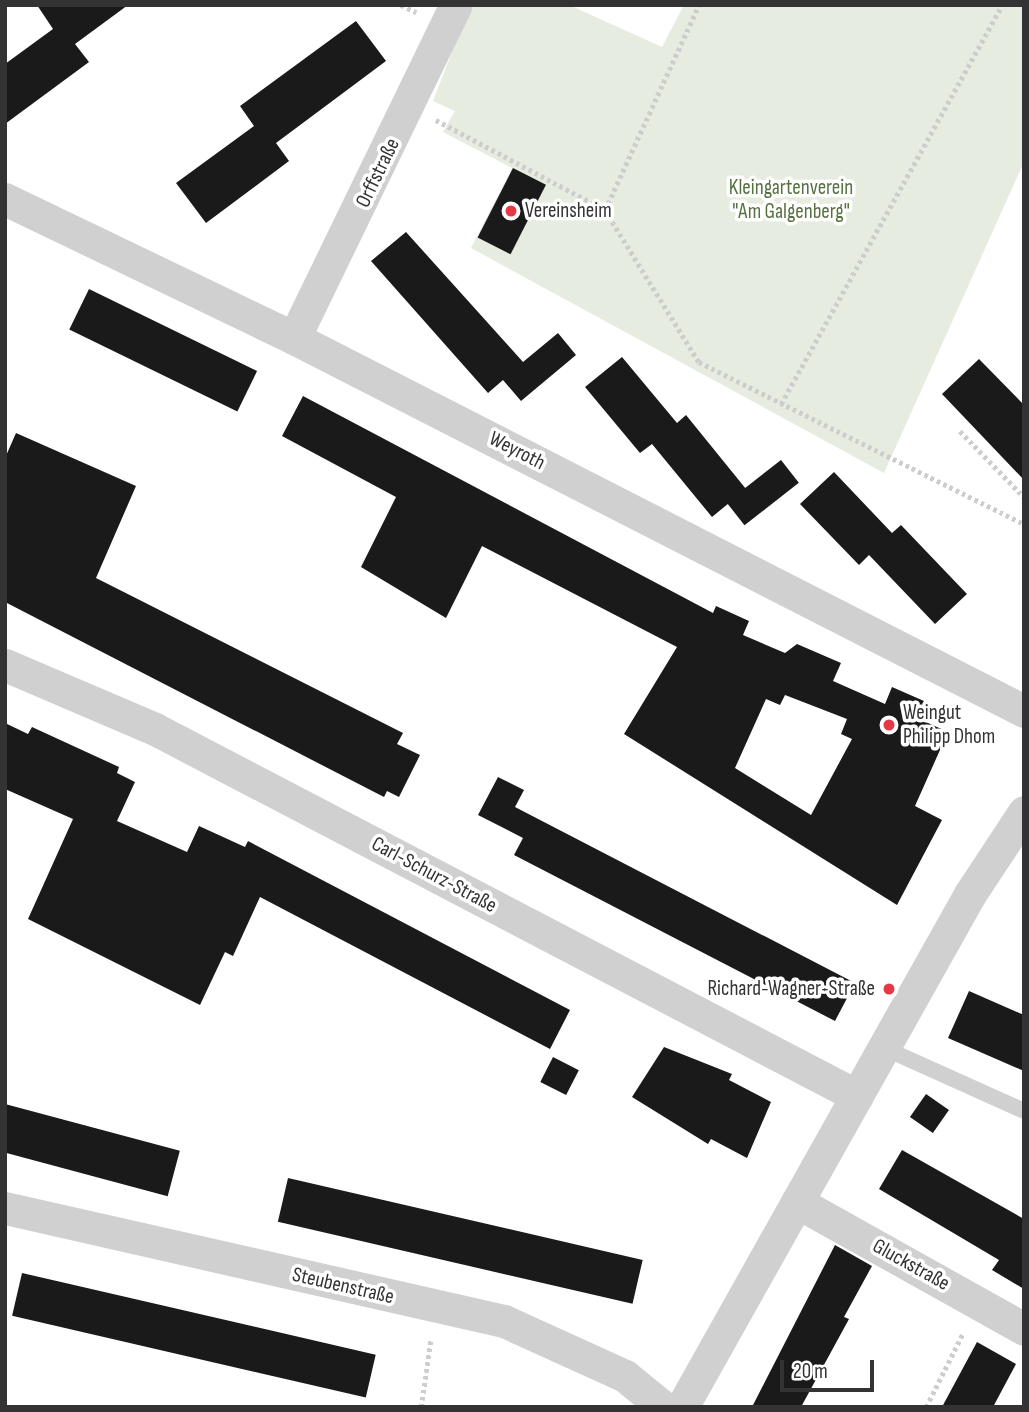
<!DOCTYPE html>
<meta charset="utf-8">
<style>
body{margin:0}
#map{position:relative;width:1029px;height:1412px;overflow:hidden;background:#fff;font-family:"Sofia Sans Condensed",sans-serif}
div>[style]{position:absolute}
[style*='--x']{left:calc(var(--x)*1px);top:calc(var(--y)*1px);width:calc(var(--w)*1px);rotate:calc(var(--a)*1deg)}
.green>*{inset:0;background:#e6ecdf}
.building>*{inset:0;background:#1a1a1a;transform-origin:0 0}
.path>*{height:4.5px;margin-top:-2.25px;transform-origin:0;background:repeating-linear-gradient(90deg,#cdcdcd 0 3.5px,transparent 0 7px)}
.lane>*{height:16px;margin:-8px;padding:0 8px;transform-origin:8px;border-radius:8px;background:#d0d0d0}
.street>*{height:33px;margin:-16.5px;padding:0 16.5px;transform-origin:16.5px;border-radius:16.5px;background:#d0d0d0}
.dots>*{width:19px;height:19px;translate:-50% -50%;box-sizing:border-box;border:4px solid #fff;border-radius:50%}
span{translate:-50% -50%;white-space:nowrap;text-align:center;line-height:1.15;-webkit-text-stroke:7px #fff;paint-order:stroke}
.street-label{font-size:21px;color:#333}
.park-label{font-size:21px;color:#56703f}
.poi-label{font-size:21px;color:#333}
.left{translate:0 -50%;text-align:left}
.right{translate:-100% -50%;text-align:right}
.frame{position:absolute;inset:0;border:7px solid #333;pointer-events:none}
.scale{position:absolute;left:780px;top:1360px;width:94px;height:32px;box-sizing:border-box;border:4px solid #333;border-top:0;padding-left:9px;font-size:21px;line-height:24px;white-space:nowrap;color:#333;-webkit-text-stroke:5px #fff;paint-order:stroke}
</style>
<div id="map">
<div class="green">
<i style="clip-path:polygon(470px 5px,569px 5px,662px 47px,684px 5px,1024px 5px,1024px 162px,884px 473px,471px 248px,512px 168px,443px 132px,455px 111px,433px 101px)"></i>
</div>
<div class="building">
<i style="clip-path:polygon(37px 5px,128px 5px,75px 44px,89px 62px,5px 124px,5px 64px,53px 29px)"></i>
<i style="clip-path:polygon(356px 21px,386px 61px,276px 143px,289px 161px,206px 223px,176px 183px,254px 126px,240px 106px)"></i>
<i style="left:513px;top:168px;width:37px;height:78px;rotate:27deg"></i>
<i style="clip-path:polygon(406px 232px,523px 362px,558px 333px,576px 355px,521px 401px,503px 380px,488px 393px,371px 261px)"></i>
<i style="left:89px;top:289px;width:187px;height:45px;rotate:26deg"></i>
<i style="clip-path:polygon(622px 357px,677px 423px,686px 415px,746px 489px,712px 517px,652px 444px,640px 453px,585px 387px)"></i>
<i style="clip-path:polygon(979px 359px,1024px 405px,1024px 480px,942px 394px)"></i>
<i style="clip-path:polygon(evenodd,303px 396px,713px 613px,716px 606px,749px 621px,743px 635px,785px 653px,797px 644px,841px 663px,833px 681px,885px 704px,892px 687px,924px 701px,917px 718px,948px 732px,915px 806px,942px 820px,897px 905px,624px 734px,677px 647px,482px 546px,446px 618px,361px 567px,396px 497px,282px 436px,303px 396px,785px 695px,847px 719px,841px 734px,852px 739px,811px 815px,735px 768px,766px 699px,780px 705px,785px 695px)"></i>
<i style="clip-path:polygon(16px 433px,136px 486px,96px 578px,403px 733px,397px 744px,420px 755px,399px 797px,387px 791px,384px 797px,5px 602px,5px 458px)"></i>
<i style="left:781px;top:460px;width:29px;height:69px;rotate:52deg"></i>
<i style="clip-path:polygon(834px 472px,892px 533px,901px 525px,967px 594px,935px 624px,869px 555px,859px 565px,800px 504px)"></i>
<i style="clip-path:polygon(5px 723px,28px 734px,32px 727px,119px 767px,117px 773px,135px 782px,117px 821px,187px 852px,199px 826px,245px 847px,248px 841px,570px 1010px,550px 1049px,260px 897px,233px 956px,225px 952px,200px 1005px,28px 919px,73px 819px,5px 789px)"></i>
<i style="clip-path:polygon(498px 777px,524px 790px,515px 807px,855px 983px,835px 1021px,514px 855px,523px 838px,478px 815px)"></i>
<i style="clip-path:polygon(969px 991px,1024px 1015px,1024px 1071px,948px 1038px)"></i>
<i style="clip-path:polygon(664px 1047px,732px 1074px,729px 1080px,771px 1102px,747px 1158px,711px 1139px,708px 1144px,632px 1097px)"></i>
<i style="left:553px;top:1057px;width:29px;height:28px;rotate:27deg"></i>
<i style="left:926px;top:1094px;width:28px;height:28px;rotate:35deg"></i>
<i style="left:5px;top:1104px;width:181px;height:47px;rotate:15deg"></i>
<i style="clip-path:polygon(902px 1150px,1024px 1219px,1024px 1289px,992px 1270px,999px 1260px,879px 1189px)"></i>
<i style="left:288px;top:1178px;width:364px;height:45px;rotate:13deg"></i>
<i style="clip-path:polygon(835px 1245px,872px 1266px,844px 1317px,849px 1319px,801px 1407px,752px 1407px)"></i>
<i style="left:22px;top:1273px;width:363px;height:44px;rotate:13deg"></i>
<i style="clip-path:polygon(977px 1342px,1016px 1364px,993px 1407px,942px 1407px)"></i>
</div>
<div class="path">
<i style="--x:401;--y:5;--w:17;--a:25"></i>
<i style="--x:436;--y:120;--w:191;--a:28"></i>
<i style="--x:605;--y:210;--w:179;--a:58.3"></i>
<i style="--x:699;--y:362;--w:363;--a:26.5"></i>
<i style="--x:605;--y:210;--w:226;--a:-65.4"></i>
<i style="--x:781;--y:404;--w:456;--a:-61"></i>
<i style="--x:960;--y:431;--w:92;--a:45.9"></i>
<i style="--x:421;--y:1407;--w:70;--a:-81.8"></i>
<i style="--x:926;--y:1407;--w:83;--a:-63.4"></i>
</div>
<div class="lane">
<i style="--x:884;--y:1048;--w:154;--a:24.2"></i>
</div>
<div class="street">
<i style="--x:5;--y:199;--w:321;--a:25.7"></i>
<i style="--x:294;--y:338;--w:820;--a:27.07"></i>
<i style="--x:294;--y:338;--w:370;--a:-64.1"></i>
<i style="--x:5;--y:665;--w:163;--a:23.1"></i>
<i style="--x:155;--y:729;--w:792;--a:27.6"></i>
<i style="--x:797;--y:1202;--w:260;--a:29.2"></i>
<i style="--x:5;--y:1208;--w:512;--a:12.76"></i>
<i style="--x:504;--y:1321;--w:133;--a:24.4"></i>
<i style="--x:625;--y:1376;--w:49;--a:39.2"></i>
<i style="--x:682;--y:1407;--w:588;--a:-60.69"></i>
<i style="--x:970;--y:894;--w:98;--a:-56.6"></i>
</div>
<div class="dots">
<i style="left:511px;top:211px;background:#e63946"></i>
<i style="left:889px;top:725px;background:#e63946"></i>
<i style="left:889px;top:989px;background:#e63946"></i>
</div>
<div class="street-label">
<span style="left:378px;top:173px;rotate:-64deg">Orffstraße</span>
<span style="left:517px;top:451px;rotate:27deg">Weyroth</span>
<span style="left:434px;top:875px;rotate:28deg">Carl-Schurz-Straße</span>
<span style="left:911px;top:1265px;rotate:29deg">Gluckstraße</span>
<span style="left:343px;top:1286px;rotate:13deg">Steubenstraße</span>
</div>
<div class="park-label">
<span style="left:791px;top:200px">Kleingartenverein<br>"Am Galgenberg"</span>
</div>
<div class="poi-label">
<span class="left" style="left:525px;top:211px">Vereinsheim</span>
<span class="left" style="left:903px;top:725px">Weingut<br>Philipp Dhom</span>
<span class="right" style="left:875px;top:989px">Richard-Wagner-Straße</span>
</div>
<div class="frame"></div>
<div class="scale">20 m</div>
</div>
